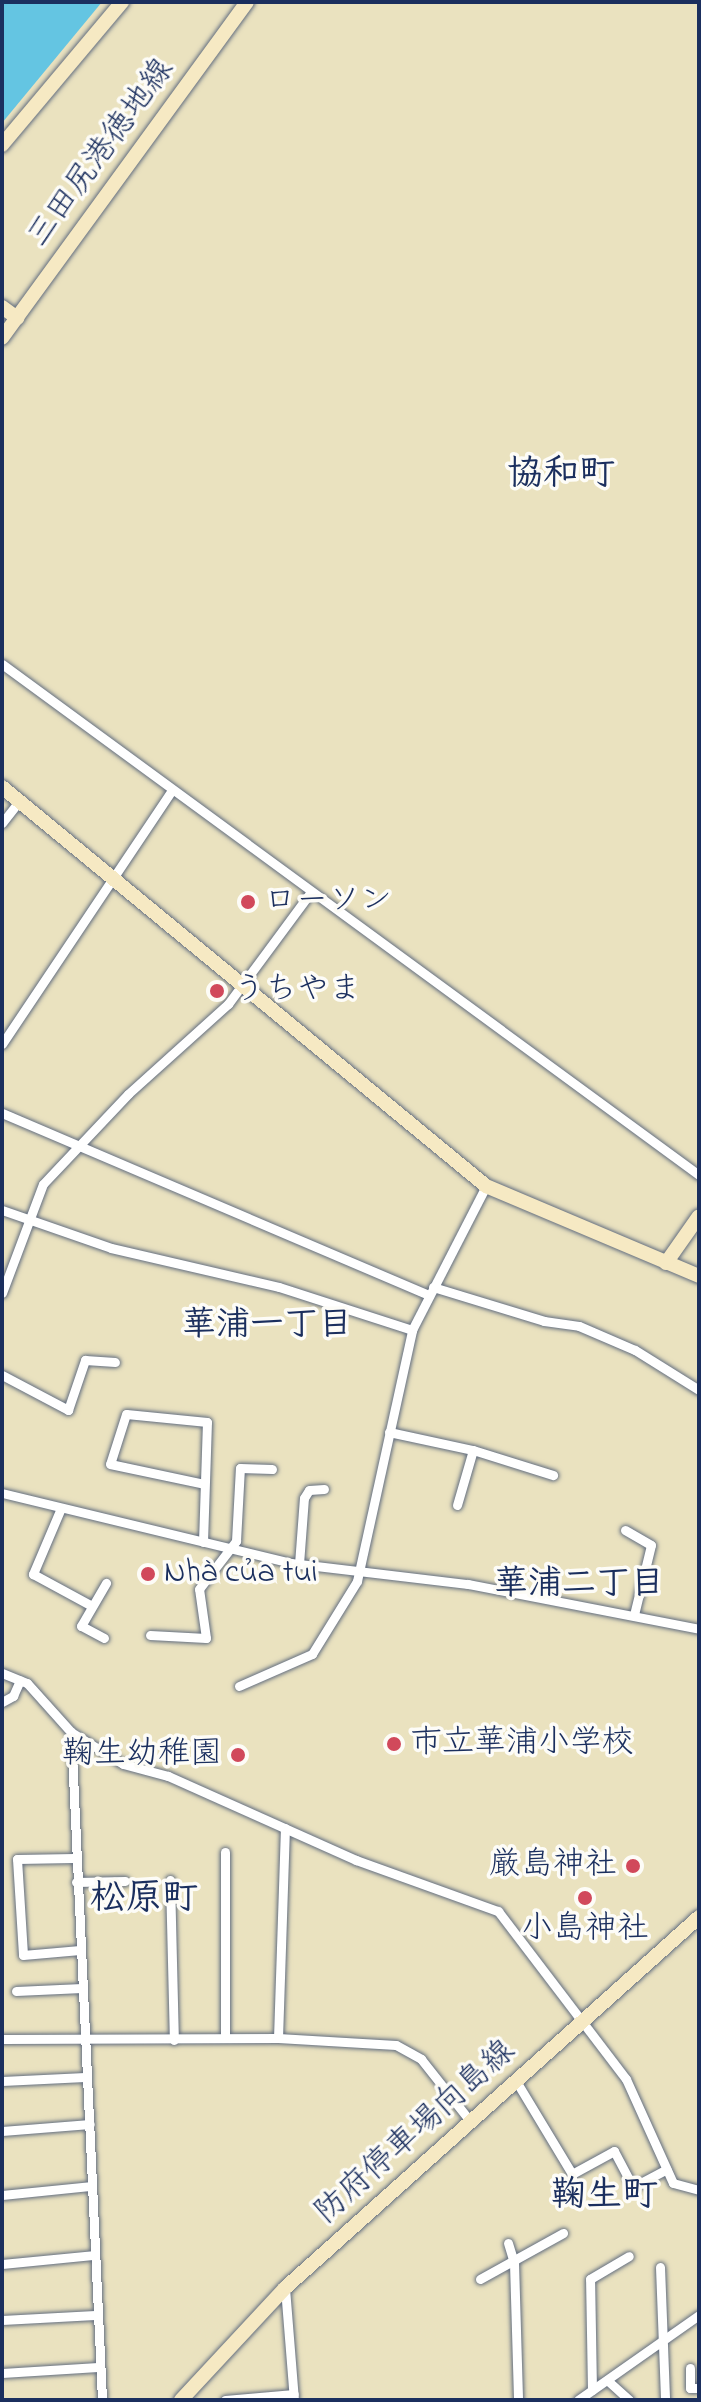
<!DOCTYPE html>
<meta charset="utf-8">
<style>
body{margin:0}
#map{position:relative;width:701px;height:2402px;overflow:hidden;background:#eae2bf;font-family:"Indie Flower","Klee One",sans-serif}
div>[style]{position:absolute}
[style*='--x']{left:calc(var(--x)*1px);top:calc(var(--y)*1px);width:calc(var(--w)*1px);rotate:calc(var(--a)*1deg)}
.water>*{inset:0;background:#64c5e2}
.roads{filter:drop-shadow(0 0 2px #636e80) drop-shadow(0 0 2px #636e80)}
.street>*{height:9px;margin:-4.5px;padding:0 4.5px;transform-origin:4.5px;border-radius:4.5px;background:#fff}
.secondary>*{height:14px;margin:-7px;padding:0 7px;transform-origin:7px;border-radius:7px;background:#f6e9c3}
.dots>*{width:22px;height:22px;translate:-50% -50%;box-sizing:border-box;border:4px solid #fdfcf7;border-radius:50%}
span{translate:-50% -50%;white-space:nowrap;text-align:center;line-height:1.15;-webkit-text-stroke:7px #fdfcf7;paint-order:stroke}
.street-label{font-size:32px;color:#1b2f5e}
.poi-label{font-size:32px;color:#1b2f5e}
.left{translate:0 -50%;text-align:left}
.right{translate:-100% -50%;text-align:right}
.neighbourhood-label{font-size:34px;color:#1b2f5e;font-weight:700}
.quarter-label{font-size:36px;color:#1b2f5e;font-weight:700}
.frame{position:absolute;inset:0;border:4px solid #1b2f5e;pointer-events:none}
</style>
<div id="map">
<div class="water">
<i style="clip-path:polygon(2px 2px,102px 2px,2px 123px)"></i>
</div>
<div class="roads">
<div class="street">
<i style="--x:2;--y:664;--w:864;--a:36.25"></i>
<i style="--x:2;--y:823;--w:28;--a:-52"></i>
<i style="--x:2;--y:1044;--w:306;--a:-56.2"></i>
<i style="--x:2;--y:1113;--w:463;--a:23.1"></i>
<i style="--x:2;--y:1210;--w:115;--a:19.2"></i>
<i style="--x:111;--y:1248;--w:172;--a:13.1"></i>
<i style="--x:279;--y:1287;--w:140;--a:17.9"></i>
<i style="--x:433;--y:1287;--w:116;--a:17"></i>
<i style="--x:544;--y:1321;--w:35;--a:8"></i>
<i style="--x:579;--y:1326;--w:61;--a:23.2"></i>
<i style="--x:635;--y:1350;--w:75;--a:32"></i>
<i style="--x:2;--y:1293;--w:116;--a:-69.4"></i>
<i style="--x:43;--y:1184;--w:124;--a:-46.6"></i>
<i style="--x:128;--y:1094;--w:135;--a:-42"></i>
<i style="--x:228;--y:1004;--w:139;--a:-53.5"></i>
<i style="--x:2;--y:1375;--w:75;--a:27.9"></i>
<i style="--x:68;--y:1410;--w:53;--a:-71.2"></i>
<i style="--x:85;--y:1360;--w:30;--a:4"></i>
<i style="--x:389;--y:1432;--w:86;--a:12.1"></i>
<i style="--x:473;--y:1450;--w:84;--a:17.4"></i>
<i style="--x:2;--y:1493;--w:297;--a:13.6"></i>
<i style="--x:291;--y:1563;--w:178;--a:6.8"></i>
<i style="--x:468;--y:1584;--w:235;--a:11"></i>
<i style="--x:457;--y:1505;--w:57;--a:-73.8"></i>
<i style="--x:61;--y:1508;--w:72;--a:113"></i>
<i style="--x:33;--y:1574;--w:65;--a:28.5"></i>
<i style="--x:625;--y:1530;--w:30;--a:30"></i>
<i style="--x:651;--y:1545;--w:72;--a:103.7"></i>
<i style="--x:203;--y:1542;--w:120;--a:-88.1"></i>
<i style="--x:207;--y:1422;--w:81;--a:-174.4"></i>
<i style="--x:126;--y:1414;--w:52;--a:107.7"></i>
<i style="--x:110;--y:1464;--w:96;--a:12"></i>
<i style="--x:299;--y:1564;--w:66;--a:-85.7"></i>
<i style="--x:304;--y:1498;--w:9;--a:-58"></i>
<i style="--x:309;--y:1490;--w:15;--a:-4"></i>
<i style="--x:150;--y:1635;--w:56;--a:3.1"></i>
<i style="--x:206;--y:1638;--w:49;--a:-98.1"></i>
<i style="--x:199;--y:1589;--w:61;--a:-52.4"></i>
<i style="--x:236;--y:1541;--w:73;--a:-86.9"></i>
<i style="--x:240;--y:1468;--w:32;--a:2"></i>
<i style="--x:104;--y:1638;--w:26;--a:-152"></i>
<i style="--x:81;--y:1626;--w:50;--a:-59.8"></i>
<i style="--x:2;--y:1673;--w:27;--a:22"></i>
<i style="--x:27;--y:1683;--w:66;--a:48.1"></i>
<i style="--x:71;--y:1732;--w:61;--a:31.6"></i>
<i style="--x:123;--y:1764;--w:47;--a:14.9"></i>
<i style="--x:168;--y:1776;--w:206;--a:24.1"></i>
<i style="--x:356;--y:1860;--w:151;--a:19.8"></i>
<i style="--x:498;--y:1911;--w:211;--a:52.7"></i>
<i style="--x:626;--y:2079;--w:114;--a:65.7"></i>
<i style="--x:673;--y:2183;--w:27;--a:15"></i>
<i style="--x:239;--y:1686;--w:80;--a:-23.7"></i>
<i style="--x:312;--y:1654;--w:86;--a:-58.3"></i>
<i style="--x:357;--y:1581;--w:257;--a:-77.6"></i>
<i style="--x:412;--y:1330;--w:162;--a:-62.8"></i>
<i style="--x:2;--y:1702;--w:13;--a:-29"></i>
<i style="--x:13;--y:1696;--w:17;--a:-66"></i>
<i style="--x:71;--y:1732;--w:669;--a:87.34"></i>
<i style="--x:225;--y:1852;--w:186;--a:90"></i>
<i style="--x:74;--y:1858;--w:57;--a:179"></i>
<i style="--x:17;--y:1859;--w:96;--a:86.4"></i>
<i style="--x:23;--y:1955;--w:57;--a:-5"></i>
<i style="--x:170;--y:1880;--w:160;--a:88.6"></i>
<i style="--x:76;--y:1882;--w:49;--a:-1.2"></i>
<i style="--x:16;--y:1991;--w:66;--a:-2.6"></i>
<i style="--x:278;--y:2038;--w:210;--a:-88.1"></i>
<i style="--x:2;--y:2039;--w:276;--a:-0.2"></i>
<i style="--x:278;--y:2038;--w:118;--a:3.4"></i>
<i style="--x:396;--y:2045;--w:29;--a:29"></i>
<i style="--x:421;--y:2059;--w:80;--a:51.6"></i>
<i style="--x:2;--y:2081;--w:83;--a:-2.8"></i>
<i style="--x:516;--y:2081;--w:109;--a:58.9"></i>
<i style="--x:572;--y:2174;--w:48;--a:-28.7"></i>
<i style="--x:614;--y:2151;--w:41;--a:62.2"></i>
<i style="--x:633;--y:2187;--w:38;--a:-28"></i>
<i style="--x:2;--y:2131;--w:88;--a:-4.5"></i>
<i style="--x:2;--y:2195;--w:88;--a:-5.8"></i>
<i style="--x:508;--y:2243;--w:21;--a:73"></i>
<i style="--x:514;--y:2263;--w:137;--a:88.3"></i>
<i style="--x:2;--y:2264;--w:91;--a:-5.6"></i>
<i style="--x:660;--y:2267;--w:133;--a:87.8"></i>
<i style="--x:480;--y:2279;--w:95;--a:-29"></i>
<i style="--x:285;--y:2288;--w:112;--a:85.4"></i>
<i style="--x:2;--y:2320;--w:93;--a:-3.1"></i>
<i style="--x:690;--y:2368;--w:20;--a:90"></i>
<i style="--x:690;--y:2388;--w:9;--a:0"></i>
<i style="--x:2;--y:2373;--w:96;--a:-3.6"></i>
<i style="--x:607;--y:2380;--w:30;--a:42"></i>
<i style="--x:592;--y:2390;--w:111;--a:-91"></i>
<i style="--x:590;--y:2279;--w:45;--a:-30.5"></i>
<i style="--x:225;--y:2400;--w:69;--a:-5"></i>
<i style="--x:578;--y:2400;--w:148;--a:-35.1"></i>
</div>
<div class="secondary">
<i style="--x:2;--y:145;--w:187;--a:-50"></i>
<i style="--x:2;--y:307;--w:19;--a:36"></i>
<i style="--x:2;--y:338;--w:416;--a:-53.9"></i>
<i style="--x:2;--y:787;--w:627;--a:39.5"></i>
<i style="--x:486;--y:1186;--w:231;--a:22.9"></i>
<i style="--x:666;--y:1263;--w:57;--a:-54.9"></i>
<i style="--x:181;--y:2400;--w:153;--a:-47.1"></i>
<i style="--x:285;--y:2288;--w:556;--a:-41.86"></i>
</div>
</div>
<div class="dots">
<i style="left:248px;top:902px;background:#d1495b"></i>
<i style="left:217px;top:991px;background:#d1495b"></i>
<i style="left:148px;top:1574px;background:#d1495b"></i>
<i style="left:394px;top:1744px;background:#d1495b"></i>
<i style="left:238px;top:1755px;background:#d1495b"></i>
<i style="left:633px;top:1866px;background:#d1495b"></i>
<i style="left:585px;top:1898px;background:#d1495b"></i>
</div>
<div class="street-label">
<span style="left:102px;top:154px;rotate:-54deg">三田尻港徳地線</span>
<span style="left:416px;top:2133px;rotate:-42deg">防府停車場向島線</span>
</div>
<div class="poi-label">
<span class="left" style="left:264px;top:902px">ローソン</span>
<span class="left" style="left:233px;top:991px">うちやま</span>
<span class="left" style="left:164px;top:1574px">Nhà của tui</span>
<span class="left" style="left:410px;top:1744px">市立華浦小学校</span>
<span class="right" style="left:222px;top:1755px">鞠生幼稚園</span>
<span class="right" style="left:617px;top:1866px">厳島神社</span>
<span style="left:585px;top:1930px">小島神社</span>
</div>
<div class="neighbourhood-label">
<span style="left:267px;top:1327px">華浦一丁目</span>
<span style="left:579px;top:1586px">華浦二丁目</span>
</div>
<div class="quarter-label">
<span style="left:561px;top:476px">協和町</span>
<span style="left:144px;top:1900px">松原町</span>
<span style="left:604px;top:2197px">鞠生町</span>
</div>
<div class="frame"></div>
</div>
